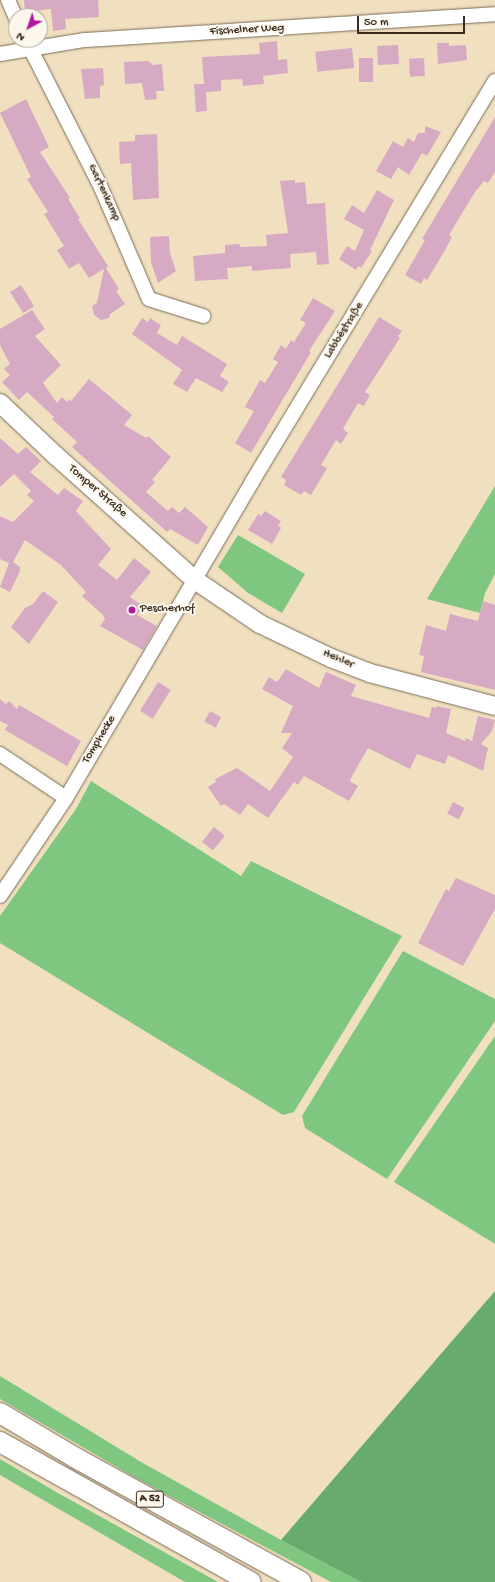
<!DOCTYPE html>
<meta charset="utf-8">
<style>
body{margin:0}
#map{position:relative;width:495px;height:1582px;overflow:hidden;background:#f0e0c0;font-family:"Gochi Hand",sans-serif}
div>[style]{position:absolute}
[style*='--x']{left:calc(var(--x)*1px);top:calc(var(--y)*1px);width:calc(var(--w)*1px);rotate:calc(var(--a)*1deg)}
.green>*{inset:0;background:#7fc681}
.forest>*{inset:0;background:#67ab6f}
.building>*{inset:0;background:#d6aac3;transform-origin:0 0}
.roads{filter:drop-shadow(0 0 1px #7a6a57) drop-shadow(0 0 1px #7a6a57)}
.minor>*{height:14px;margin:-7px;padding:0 7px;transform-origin:7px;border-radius:7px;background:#fff}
.major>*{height:18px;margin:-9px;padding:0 9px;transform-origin:9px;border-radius:9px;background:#fff}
.highway>*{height:20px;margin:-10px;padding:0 10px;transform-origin:10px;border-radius:10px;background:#fff}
.dots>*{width:11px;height:11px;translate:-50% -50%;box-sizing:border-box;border:2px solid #fbf7ec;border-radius:50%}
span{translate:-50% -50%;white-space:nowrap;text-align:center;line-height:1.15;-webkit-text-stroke:4px #fbf7ec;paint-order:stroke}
.shield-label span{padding:1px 3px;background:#fbf7ec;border:1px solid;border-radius:3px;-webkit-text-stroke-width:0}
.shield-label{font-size:11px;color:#3b2a1e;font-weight:700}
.street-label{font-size:12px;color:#3b2a1e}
.poi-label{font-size:12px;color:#3b2a1e}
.left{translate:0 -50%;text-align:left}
.north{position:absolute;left:8px;top:8px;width:40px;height:40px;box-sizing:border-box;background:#fbf7ec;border:1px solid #aea59a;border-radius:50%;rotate:220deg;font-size:11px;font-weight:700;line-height:16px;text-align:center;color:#3b2a1e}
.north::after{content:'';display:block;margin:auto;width:14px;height:18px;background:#b5179e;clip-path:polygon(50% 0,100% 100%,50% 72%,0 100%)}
.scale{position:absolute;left:357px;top:16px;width:108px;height:18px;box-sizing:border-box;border:2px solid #3b2a1e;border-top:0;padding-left:5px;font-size:12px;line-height:14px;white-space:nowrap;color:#3b2a1e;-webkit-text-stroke:3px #fbf7ec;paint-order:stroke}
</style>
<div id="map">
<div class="green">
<i style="clip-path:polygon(495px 486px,495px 574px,485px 593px,480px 613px,427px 599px)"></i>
<i style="clip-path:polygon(238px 535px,305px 574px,282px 613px,248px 593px,218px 567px)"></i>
<i style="clip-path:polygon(91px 781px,241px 876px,251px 861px,402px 936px,294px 1112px,283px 1115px,0 943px,0 916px,76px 809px)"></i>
<i style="clip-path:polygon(403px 951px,495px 999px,495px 1021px,387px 1179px,305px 1128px,302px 1116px)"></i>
<i style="clip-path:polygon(495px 1036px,495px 1244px,394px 1182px)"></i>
<i style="clip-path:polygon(0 1376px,141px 1462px,281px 1540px,361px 1582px,331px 1582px,136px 1478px,0 1399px)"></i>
<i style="clip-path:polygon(0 1459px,58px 1493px,218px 1582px,185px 1582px,0 1475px)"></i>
</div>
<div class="forest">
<i style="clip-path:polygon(495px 1291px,495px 1582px,361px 1582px,281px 1540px)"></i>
</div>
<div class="building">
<i style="clip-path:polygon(24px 0,98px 0,99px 17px,65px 19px,66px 29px,53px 31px,51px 9px,25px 12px)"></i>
<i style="clip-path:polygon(277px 41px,278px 60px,287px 59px,288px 73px,263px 76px,264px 84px,243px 86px,242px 79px,221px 80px,221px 91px,206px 92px,207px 111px,196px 112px,194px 84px,204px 84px,202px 57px,260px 54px,259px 43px)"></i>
<i style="clip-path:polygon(437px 43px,449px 43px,449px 46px,466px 45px,467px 60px,438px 64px)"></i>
<i style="left:398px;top:45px;width:19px;height:21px;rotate:87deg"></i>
<i style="left:352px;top:48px;width:20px;height:37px;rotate:84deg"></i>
<i style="left:359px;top:58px;width:14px;height:24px"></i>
<i style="left:424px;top:58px;width:18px;height:15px;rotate:87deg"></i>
<i style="clip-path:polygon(148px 61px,153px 65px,162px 64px,164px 91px,156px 91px,157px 99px,145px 100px,142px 83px,125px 84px,124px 62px)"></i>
<i style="clip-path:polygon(103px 68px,104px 85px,100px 86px,100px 98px,85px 99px,81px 69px)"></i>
<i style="clip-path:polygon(26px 99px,49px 147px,40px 152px,70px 198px,68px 199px,80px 218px,78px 219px,108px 266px,106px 268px,119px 289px,116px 291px,125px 304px,110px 314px,109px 318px,101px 320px,94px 315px,92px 306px,97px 303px,104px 269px,89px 278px,79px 263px,69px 269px,57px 250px,64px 246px,44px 214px,48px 212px,27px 179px,31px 177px,0 113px)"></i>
<i style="clip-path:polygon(495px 117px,495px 172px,488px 183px,484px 181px,475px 192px,449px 235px,452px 237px,444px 252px,427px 280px,424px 278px,421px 284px,405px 275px,425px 240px,422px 239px)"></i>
<i style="clip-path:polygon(425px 126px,441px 132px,427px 156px,422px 153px,409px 175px,398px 167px,391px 179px,376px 171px,393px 141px,403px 147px,408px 138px,414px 142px,418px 133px,425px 133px)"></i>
<i style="clip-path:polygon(157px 134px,159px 198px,133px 200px,131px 163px,120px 164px,119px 142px,135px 141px,135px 135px)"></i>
<i style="clip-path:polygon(295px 180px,295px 183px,305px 182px,307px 204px,325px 203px,329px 264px,317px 265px,316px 252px,290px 254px,291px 268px,252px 271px,252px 266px,227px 268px,228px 279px,195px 281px,193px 256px,225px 253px,225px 245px,239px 244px,240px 247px,267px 246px,266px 235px,288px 233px,280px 181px)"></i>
<i style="clip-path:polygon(377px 190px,394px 200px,370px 250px,372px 251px,361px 268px,358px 266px,356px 270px,339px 259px,347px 246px,355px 251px,364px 230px,344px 219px,352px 205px,364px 213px)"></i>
<i style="clip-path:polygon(169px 236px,170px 253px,176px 271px,158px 283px,151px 262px,150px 237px)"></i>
<i style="left:21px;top:285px;width:25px;height:13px;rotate:58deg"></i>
<i style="clip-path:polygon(313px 298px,335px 311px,309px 351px,311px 352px,251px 453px,235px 443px,254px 411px,245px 407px,260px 380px,265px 383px,278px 362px,273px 359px,281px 345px,286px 349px,291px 340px,294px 342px,306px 323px,300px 320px)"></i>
<i style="clip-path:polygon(32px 310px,45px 329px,35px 336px,61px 365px,43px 383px,57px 403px,62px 397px,67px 402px,69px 399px,71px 401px,89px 379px,132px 415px,124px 425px,146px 438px,148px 436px,171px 457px,152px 480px,155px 482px,146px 492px,168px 511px,172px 507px,179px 513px,185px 507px,208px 527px,198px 545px,170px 529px,167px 532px,72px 447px,77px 442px,52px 419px,54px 417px,27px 392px,19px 400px,2px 382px,10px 375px,4px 369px,10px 364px,0 345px,0 329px)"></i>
<i style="clip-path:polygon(379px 317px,402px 331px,398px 336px,400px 338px,365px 392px,370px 395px,364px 406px,358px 403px,343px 429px,348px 433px,341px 444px,336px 440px,321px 465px,327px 468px,311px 495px,304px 491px,301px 495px,284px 485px,286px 480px,281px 477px)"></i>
<i style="clip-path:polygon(142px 318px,148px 322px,150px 318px,161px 325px,157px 333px,177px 345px,182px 336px,227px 364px,220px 376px,229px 382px,222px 392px,196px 378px,187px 392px,173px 384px,182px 370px,132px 334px)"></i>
<i style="clip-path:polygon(0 438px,18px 454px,26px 447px,41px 461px,30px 472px,58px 495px,64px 488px,83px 501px,76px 511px,111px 549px,98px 565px,117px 580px,134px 558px,151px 572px,130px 597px,143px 606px,137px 615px,157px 626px,143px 650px,100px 626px,105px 619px,103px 615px,82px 596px,86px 592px,61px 565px,25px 540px,13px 562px,20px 567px,20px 571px,10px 592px,0 587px,9px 563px,0 559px,0 516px,13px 522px,34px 501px,27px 495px,31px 491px,14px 474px,0 487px)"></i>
<i style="clip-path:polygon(265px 511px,281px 521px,278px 526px,281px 528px,272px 544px,248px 530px,258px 514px,261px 516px)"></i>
<i style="clip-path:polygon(43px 591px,58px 602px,29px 644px,11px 627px,25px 608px,33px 604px)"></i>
<i style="clip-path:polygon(483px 601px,495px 605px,495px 690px,421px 672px,424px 656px,419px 655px,426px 625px,446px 631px,450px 614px,478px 621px)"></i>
<i style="clip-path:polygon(286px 669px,319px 688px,326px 672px,356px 685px,351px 696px,429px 718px,432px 707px,436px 708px,437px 706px,451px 709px,446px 733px,465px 741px,466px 738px,472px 741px,478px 716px,495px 720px,492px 731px,481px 744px,488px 748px,483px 771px,448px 755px,445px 764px,417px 754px,410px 769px,368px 748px,351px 778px,350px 781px,358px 786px,349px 801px,304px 776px,298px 785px,294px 782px,268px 818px,248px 804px,240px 815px,224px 804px,221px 806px,208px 787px,216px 782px,215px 779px,237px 768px,270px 791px,293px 757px,282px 748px,292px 733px,281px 733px,293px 706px,262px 689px,269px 677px,277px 682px)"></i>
<i style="left:158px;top:682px;width:15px;height:34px;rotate:32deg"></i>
<i style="clip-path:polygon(0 699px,6px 704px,9px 701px,17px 709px,19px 705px,81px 741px,67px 766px,5px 730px,8px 725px,0 721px)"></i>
<i style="left:210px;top:711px;width:13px;height:12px;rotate:29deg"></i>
<i style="left:453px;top:802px;width:13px;height:13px;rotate:27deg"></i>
<i style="left:214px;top:827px;width:14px;height:19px;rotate:39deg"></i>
<i style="clip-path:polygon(456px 878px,495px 895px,495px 909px,463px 966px,418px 943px,446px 889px,449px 891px)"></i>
</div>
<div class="roads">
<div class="minor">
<i style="--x:8;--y:0;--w:20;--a:66"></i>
<i style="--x:26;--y:40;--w:161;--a:63"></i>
<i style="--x:99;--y:183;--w:126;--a:66.7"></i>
<i style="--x:149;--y:299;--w:57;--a:17.5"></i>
<i style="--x:0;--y:54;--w:86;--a:-9.4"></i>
<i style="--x:85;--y:40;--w:411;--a:-3.6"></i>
<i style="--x:0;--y:754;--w:79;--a:33.7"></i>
<i style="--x:0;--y:896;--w:118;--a:-56"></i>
<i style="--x:66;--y:798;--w:367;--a:-59.5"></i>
<i style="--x:252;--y:482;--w:469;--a:-58.8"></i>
</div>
<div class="major">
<i style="--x:0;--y:403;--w:76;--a:43.4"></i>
<i style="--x:55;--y:455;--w:188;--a:41.8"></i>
<i style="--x:195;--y:580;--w:78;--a:34.1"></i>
<i style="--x:260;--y:624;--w:79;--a:25.6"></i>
<i style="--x:331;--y:658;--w:42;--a:21"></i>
<i style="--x:370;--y:673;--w:129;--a:14.8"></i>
</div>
<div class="highway">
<i style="--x:0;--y:1413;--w:86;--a:30.7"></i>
<i style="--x:74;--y:1457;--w:259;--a:28.8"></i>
<i style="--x:0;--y:1442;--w:287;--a:29.2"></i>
</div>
</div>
<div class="dots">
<i style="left:132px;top:610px;background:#b5179e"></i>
</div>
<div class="shield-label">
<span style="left:150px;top:1499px">A 52</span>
</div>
<div class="street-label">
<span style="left:247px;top:31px;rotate:-3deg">Fischelner Weg</span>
<span style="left:103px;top:193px;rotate:65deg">Gartenkamp</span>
<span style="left:345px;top:331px;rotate:-58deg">Labbéstraße</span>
<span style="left:97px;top:492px;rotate:41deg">Tomper Straße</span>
<span style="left:338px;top:660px;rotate:22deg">Hehler</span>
<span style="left:100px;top:740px;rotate:-59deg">Tomphecke</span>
</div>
<div class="poi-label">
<span class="left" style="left:140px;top:610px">Pescherhof</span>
</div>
<div class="north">N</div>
<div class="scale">50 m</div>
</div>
